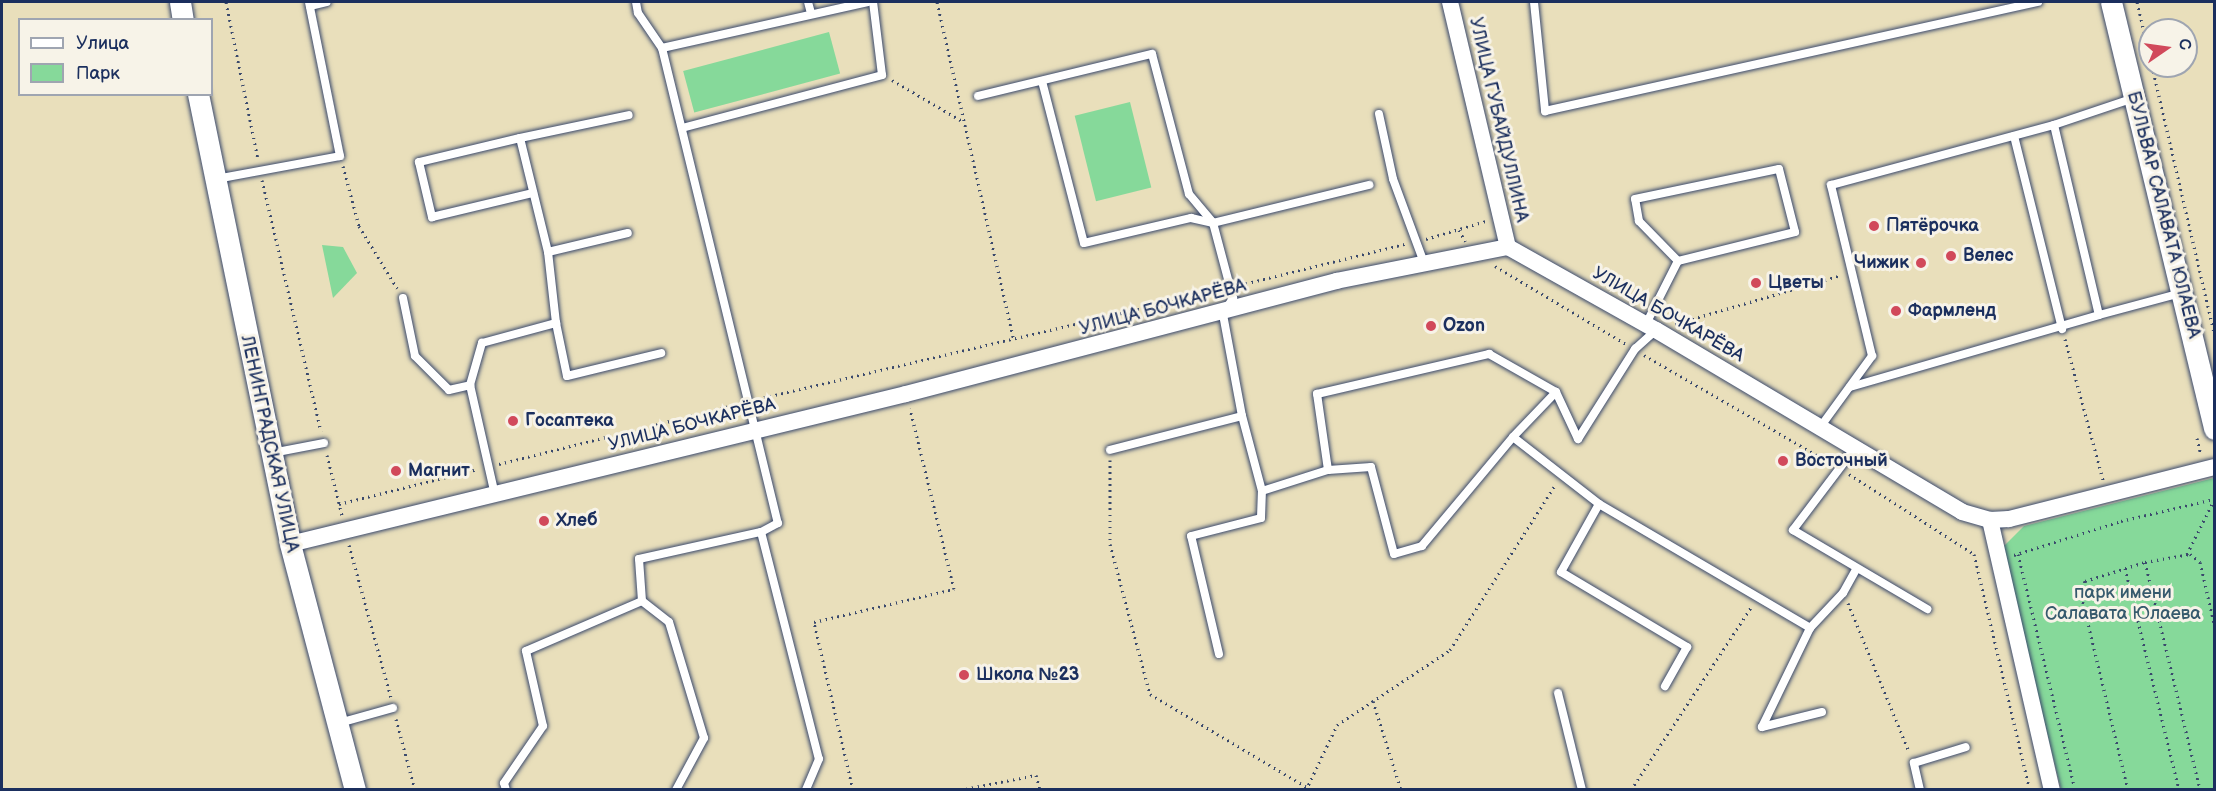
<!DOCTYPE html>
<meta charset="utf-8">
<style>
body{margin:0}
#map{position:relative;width:2216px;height:791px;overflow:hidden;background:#e9dfbb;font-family:"Balsamiq Sans",sans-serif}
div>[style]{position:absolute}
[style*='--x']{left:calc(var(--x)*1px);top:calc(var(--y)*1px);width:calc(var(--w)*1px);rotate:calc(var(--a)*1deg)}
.green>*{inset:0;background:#86d99a;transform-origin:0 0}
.path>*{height:3px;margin-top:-1.5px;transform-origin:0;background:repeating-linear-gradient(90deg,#3a496c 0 1.5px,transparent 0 6px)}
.roads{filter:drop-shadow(0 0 2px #3a496c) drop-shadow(0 0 2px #3a496c)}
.service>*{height:8px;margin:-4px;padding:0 4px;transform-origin:4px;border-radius:4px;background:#fff}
.minor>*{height:16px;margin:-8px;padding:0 8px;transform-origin:8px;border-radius:8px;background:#fff}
.tertiary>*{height:21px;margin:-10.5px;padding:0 10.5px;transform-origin:10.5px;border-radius:10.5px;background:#fff}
.dots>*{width:16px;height:16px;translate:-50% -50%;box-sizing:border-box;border:3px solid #f7f3e8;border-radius:50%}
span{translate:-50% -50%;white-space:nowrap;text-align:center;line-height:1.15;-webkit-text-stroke:6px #f7f3e8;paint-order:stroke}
.street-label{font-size:18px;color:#1b2f5e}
.poi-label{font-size:18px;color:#1b2f5e;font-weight:700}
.left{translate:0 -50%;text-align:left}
.right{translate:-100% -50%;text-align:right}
.park-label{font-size:18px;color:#365a6d}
.frame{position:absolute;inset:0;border:3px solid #1b2f5e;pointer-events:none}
.legend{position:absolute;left:18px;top:18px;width:195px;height:78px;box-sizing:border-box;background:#f7f3e8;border:2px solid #9fa5b1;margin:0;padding:8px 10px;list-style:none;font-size:18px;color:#1b2f5e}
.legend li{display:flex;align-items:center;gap:12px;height:30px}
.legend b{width:30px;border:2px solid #9fa5b1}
.north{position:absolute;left:2138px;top:18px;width:60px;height:60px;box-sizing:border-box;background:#f7f3e8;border:2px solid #9fa5b1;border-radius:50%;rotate:77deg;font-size:16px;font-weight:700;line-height:24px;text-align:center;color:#1b2f5e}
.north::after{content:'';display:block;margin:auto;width:21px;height:27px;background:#d1495b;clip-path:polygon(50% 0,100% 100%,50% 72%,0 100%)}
</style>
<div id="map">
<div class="green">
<i style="left:829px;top:32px;width:43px;height:151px;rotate:75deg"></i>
<i style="left:1130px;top:102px;width:88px;height:57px;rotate:76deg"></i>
<i style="clip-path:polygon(322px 245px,343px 247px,357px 273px,333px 298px)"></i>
<i style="clip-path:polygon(2214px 478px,2214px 789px,2061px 789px,2001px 549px,2024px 526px)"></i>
</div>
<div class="path">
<i style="--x:226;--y:2;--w:160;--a:78.5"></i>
<i style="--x:937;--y:2;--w:347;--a:77.2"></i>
<i style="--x:2137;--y:2;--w:57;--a:76.7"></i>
<i style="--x:2152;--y:66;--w:274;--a:76.9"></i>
<i style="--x:892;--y:80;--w:83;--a:30.3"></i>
<i style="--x:343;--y:166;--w:62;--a:75.1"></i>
<i style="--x:359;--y:226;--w:73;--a:58.5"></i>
<i style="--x:262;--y:180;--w:258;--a:76.8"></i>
<i style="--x:1459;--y:230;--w:13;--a:61"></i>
<i style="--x:1426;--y:239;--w:63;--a:-16.7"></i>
<i style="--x:1495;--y:266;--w:152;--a:30.8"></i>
<i style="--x:1240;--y:285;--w:170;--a:-14"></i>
<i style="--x:1675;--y:324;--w:173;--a:-16.4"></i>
<i style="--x:2065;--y:339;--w:146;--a:74.9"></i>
<i style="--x:1644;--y:355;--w:215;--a:30.1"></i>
<i style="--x:758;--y:399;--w:474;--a:-13.3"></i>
<i style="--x:2197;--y:438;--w:17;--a:77"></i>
<i style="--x:327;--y:455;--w:62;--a:76"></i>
<i style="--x:1110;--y:460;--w:84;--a:90"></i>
<i style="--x:1110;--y:544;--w:155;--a:75.1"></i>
<i style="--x:1150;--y:694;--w:188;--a:30.7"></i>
<i style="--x:499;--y:464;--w:245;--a:-14.1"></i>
<i style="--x:1849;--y:474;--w:148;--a:32.6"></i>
<i style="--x:1974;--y:554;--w:243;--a:76.7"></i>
<i style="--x:339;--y:504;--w:143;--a:-14.1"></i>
<i style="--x:349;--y:545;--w:159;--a:74.6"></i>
<i style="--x:2018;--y:554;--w:243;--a:76.4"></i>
<i style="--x:2187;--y:554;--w:60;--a:-63.4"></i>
<i style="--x:2014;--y:555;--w:112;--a:-17.6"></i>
<i style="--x:2121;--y:521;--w:96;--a:-13.3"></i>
<i style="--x:2145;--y:562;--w:235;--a:76.4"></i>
<i style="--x:2125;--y:568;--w:228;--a:76.3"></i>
<i style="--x:1848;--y:603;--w:161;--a:67.7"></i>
<i style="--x:1373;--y:701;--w:93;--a:72.5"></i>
<i style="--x:396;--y:719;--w:73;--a:75"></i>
<i style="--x:853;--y:790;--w:172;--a:-103.1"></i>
<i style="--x:814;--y:622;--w:144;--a:-13.3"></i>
<i style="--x:954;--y:589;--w:186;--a:-103.7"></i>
<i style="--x:960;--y:790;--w:77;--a:-11.2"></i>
<i style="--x:1036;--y:775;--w:16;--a:75"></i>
<i style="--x:1306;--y:790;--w:72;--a:-64.5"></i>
<i style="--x:1337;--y:725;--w:136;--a:-33.6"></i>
<i style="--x:1450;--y:650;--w:196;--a:-57.5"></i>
<i style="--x:1631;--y:790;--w:220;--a:-56.7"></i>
<i style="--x:2128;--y:790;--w:202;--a:-103.5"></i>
<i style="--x:2081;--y:594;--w:14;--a:-73"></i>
<i style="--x:2085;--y:581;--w:63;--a:-17.6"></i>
<i style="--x:2145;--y:562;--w:46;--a:-10.1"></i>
<i style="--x:2190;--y:554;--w:13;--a:39"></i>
<i style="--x:2200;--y:562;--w:63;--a:77.1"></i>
</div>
<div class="roads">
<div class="service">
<i style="--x:636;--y:2;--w:11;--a:80"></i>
<i style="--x:638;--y:13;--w:42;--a:55.6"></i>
<i style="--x:662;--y:48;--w:489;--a:76.3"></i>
<i style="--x:778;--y:523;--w:19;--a:152"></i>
<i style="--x:761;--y:532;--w:234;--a:75.7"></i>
<i style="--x:819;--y:759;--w:34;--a:113"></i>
<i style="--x:808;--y:2;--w:11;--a:75"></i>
<i style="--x:1534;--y:2;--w:110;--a:84.2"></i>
<i style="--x:1545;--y:111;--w:505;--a:-12.47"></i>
<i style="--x:310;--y:6;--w:17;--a:-13"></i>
<i style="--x:662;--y:48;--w:211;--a:-12.6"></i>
<i style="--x:1042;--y:81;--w:167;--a:75.5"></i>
<i style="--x:1084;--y:243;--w:110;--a:-13.2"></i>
<i style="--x:1191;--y:218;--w:23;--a:13"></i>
<i style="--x:978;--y:96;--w:179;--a:-13.6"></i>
<i style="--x:1152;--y:54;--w:145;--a:75.2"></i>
<i style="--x:1189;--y:194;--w:38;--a:50"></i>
<i style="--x:2134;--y:98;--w:84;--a:161.4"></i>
<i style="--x:2054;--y:125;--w:195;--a:76.7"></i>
<i style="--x:2099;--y:315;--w:85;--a:-15"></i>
<i style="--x:1379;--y:114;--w:66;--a:77.8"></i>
<i style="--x:1393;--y:179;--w:90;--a:69.7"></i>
<i style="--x:682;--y:128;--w:207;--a:-14.8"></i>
<i style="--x:882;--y:75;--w:74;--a:-97"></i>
<i style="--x:2014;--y:136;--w:199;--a:76"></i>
<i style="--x:520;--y:138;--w:104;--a:166.6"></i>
<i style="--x:419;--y:162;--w:57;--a:76.7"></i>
<i style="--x:432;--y:217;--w:104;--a:-13.4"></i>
<i style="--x:216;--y:179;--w:126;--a:-10.5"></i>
<i style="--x:340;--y:156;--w:157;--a:-101.4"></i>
<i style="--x:548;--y:252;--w:82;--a:-13.4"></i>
<i style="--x:403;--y:298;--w:59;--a:78.3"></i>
<i style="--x:415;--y:356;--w:48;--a:45"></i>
<i style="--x:449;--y:390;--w:22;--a:-13"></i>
<i style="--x:470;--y:385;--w:113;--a:77.2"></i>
<i style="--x:556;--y:323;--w:71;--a:-96.4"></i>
<i style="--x:548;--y:252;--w:117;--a:-103.8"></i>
<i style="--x:520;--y:138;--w:111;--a:-11.9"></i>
<i style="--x:1646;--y:324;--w:71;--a:-63.1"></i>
<i style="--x:1678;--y:261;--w:56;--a:-134.3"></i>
<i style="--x:1639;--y:221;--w:22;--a:-100"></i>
<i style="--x:1635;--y:199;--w:147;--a:-11.8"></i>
<i style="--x:1779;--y:169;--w:65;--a:75.7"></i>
<i style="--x:1795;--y:232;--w:121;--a:166.1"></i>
<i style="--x:470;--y:385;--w:44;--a:-74.1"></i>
<i style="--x:482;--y:343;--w:77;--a:-15.1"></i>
<i style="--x:556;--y:323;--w:54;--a:78.3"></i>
<i style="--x:567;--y:376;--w:97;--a:-13.7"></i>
<i style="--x:1850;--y:387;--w:259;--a:-16.1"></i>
<i style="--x:1556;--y:392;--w:52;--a:64.9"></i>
<i style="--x:1578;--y:439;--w:107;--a:-57.7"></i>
<i style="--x:1635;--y:349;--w:28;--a:-42"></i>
<i style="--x:1821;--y:426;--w:87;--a:-53.9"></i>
<i style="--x:1872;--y:356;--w:176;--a:-103.5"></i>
<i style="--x:1831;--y:185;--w:231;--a:-15.1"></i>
<i style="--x:1513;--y:437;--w:109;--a:37.9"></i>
<i style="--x:1599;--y:504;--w:245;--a:30.4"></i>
<i style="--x:1855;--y:448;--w:103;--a:127.1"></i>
<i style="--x:1793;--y:530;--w:156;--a:30.5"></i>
<i style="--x:1110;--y:450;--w:136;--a:-14.4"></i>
<i style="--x:1242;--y:416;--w:104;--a:-100.6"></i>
<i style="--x:1223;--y:314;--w:19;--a:-58"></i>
<i style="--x:1233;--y:298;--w:78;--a:-104.9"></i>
<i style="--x:1213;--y:223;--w:161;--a:-13.7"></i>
<i style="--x:272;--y:453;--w:53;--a:-10.9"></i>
<i style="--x:1262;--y:491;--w:69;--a:-17.7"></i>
<i style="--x:1328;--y:470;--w:77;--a:-98.2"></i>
<i style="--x:1317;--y:394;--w:177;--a:-13.1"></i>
<i style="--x:1489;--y:354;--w:77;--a:29.6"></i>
<i style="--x:1556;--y:392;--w:62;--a:133.7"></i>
<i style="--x:1513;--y:437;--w:142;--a:129.9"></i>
<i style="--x:1422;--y:546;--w:29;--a:164"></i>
<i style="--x:1394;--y:554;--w:90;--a:-104.8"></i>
<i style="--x:1371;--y:467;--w:43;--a:176"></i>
<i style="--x:1599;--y:504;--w:78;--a:119.2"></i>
<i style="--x:1561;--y:572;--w:147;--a:30.8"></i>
<i style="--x:1687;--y:647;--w:45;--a:119.4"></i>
<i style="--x:642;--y:601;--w:34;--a:38"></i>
<i style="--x:669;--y:622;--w:121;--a:73.2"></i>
<i style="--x:704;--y:738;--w:59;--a:118.3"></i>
<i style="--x:1219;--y:654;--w:121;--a:-103.3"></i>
<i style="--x:1191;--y:536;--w:72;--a:-14.4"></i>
<i style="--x:1261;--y:518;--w:27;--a:-88"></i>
<i style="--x:1262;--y:491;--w:78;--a:-104.9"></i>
<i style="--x:1558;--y:693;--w:100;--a:76.1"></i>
<i style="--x:1822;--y:712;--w:62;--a:166"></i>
<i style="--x:1762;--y:727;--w:110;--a:-64.1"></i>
<i style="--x:1810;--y:628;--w:48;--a:-46.7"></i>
<i style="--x:1843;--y:593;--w:26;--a:-61"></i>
<i style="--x:339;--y:723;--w:56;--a:-15.5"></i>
<i style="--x:506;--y:790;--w:7;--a:-106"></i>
<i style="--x:504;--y:783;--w:69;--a:-55.6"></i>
<i style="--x:543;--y:726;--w:77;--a:-102.8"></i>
<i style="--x:526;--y:651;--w:126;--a:-23.3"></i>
<i style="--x:642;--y:601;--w:42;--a:-94.1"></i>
<i style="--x:639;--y:559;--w:125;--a:-12.5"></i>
<i style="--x:1920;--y:790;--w:28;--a:-103"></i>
<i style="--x:1914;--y:763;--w:54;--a:-17.1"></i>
</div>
<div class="minor">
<i style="--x:1450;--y:2;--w:252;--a:76.7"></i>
<i style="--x:1990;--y:520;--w:277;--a:77.1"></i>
<i style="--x:290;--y:544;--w:634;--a:-13.69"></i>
<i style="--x:906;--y:394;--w:445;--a:-14.7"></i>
<i style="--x:1336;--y:281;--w:175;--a:-11.2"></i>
<i style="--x:1508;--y:247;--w:170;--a:29.3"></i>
<i style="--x:1656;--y:330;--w:356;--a:30.7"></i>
<i style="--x:1962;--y:512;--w:29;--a:16"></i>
<i style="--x:1990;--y:520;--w:19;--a:-3"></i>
<i style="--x:2009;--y:519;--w:211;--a:-14.2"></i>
</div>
<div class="tertiary">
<i style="--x:180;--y:2;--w:18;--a:81"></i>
<i style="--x:2111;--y:2;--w:439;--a:76.4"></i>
<i style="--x:198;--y:94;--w:459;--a:78.4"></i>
<i style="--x:290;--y:544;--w:254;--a:75.2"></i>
</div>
</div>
<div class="dots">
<i style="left:1874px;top:226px;background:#d1495b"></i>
<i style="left:1951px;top:256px;background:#d1495b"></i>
<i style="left:1921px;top:263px;background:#d1495b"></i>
<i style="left:1756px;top:283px;background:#d1495b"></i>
<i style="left:1896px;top:311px;background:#d1495b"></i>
<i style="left:1431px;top:326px;background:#d1495b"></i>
<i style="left:513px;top:421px;background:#d1495b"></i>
<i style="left:1783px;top:461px;background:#d1495b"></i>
<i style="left:396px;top:471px;background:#d1495b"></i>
<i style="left:544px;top:521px;background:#d1495b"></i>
<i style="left:964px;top:675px;background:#d1495b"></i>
</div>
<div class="street-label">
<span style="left:1498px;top:120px;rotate:77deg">УЛИЦА ГУБАЙДУЛЛИНА</span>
<span style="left:2163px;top:215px;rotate:76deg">БУЛЬВАР САЛАВАТА ЮЛАЕВА</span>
<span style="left:1163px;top:308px;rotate:-15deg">УЛИЦА БОЧКАРЁВА</span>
<span style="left:1668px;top:315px;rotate:30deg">УЛИЦА БОЧКАРЁВА</span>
<span style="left:692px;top:425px;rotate:-14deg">УЛИЦА БОЧКАРЁВА</span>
<span style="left:269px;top:444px;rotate:78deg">ЛЕНИНГРАДСКАЯ УЛИЦА</span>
</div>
<div class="poi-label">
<span class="left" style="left:1886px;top:226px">Пятёрочка</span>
<span class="left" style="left:1963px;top:256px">Велес</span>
<span class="right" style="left:1909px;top:263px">Чижик</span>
<span class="left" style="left:1768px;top:283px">Цветы</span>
<span class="left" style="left:1908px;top:311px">Фармленд</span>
<span class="left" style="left:1443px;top:326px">Ozon</span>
<span class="left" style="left:525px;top:421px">Госаптека</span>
<span class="left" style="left:1795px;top:461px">Восточный</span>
<span class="left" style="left:408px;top:471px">Магнит</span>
<span class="left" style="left:556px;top:521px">Хлеб</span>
<span class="left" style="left:976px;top:675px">Школа №23</span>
</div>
<div class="park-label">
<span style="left:2123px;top:604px">парк имени<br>Салавата Юлаева</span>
</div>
<div class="frame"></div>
<ul class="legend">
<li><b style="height:8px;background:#fff"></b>Улица</li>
<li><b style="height:16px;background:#86d99a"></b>Парк</li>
</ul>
<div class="north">С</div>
</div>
